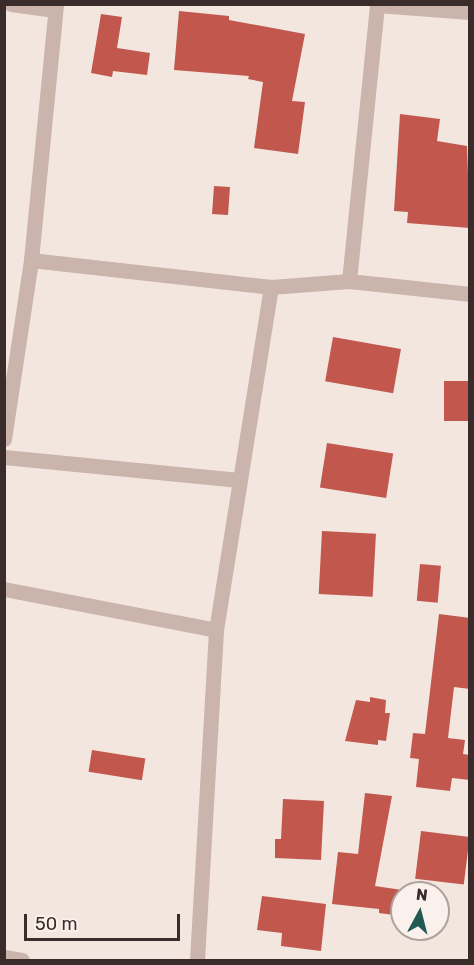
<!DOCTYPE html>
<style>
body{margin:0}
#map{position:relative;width:474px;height:965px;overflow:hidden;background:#f2e6df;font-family:Rubik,sans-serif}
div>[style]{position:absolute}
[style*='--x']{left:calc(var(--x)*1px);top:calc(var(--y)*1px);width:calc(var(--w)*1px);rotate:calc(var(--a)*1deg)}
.building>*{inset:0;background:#c2574e;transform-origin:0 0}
.minor>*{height:15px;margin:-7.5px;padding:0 7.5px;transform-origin:7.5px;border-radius:7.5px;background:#cab4ab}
span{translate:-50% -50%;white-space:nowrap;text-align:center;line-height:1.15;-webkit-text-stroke:5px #faf1ec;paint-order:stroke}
.frame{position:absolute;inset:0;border:6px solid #392c2a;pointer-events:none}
.north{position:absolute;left:390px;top:881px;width:60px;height:60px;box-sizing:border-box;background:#faf1ec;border:2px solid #ada29e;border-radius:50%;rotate:7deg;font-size:16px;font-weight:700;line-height:24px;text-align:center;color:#392c2a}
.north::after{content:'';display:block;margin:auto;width:21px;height:27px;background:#215954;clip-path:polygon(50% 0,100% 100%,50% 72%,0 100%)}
.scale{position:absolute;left:24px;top:914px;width:156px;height:27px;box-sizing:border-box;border:3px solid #392c2a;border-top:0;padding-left:8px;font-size:18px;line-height:21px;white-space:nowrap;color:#392c2a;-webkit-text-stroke:4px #faf1ec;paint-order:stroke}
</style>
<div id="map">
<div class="building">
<i style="clip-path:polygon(179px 11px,229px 16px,229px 20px,305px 34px,292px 101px,305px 102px,298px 154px,254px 148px,263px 82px,248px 79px,249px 76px,174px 70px)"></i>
<i style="clip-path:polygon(101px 14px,122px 17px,117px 48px,150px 53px,147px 75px,113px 71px,112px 77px,91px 73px)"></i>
<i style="clip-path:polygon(400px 114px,440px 119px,437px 141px,467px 146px,470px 228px,407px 223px,408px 212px,394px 211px)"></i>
<i style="left:214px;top:186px;width:16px;height:28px;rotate:4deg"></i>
<i style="left:333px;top:337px;width:69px;height:45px;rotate:10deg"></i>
<i style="left:444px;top:381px;width:26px;height:40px"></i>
<i style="left:327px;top:443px;width:67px;height:45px;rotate:9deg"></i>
<i style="left:322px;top:531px;width:54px;height:63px;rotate:3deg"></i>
<i style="left:420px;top:564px;width:21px;height:37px;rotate:5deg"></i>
<i style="clip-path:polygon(439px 614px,470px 618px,470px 689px,454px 687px,448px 738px,465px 740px,463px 754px,470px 755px,470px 780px,452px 778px,450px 791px,416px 787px,419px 759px,410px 758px,413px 733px,425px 734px)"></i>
<i style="clip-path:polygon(370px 697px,386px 700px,385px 713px,390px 713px,386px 741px,378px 740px,378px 745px,345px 741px,356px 700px,370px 702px)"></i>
<i style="left:92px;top:750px;width:54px;height:22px;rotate:9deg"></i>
<i style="clip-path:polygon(365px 793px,392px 796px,375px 886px,402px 890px,402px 916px,379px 913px,379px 909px,332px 904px,338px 852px,358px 854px)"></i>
<i style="clip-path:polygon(283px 799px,324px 801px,321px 860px,275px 858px,275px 839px,281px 839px)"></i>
<i style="left:421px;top:831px;width:49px;height:48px;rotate:7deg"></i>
<i style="clip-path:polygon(262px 896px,326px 904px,321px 951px,281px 946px,282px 933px,257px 930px)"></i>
</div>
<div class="minor">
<i style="--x:11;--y:4;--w:44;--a:7.8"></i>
<i style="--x:377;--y:5;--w:93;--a:4.3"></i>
<i style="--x:31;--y:260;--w:242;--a:6.4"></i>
<i style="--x:271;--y:287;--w:78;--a:-4.4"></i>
<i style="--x:349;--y:281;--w:122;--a:6.1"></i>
<i style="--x:349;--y:281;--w:278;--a:-84.2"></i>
<i style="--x:4;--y:439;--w:181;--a:-81.4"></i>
<i style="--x:31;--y:260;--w:257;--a:-84.4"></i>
<i style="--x:4;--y:457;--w:234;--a:5.6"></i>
<i style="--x:4;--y:589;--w:216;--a:10.9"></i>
<i style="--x:4;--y:957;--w:18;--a:9"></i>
<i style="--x:197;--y:960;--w:331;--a:-86.7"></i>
<i style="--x:216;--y:630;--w:347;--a:-80.9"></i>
</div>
<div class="frame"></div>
<div class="north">N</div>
<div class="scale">50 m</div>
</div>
